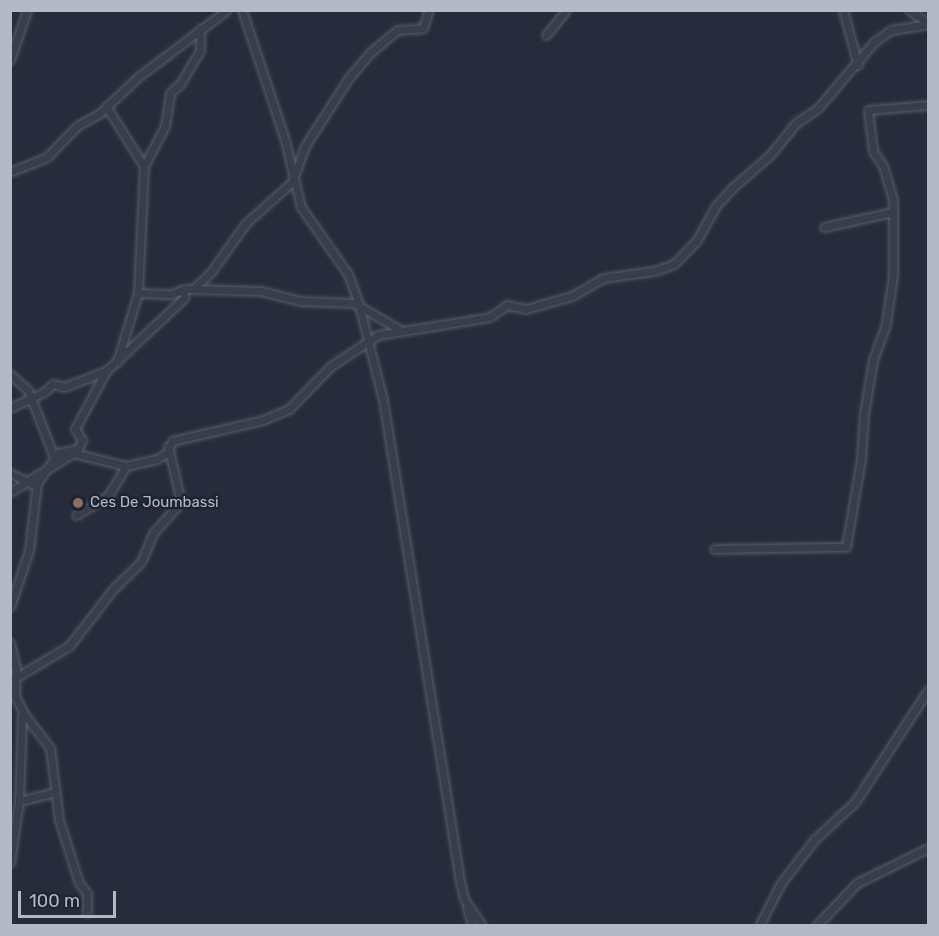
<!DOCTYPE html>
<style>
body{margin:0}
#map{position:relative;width:939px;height:936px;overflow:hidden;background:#262c3b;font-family:Rubik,sans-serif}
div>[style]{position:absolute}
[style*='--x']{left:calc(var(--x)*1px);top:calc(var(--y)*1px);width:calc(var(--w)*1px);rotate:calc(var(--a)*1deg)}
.roads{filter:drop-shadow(0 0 2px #585c6a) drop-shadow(0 0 2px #585c6a)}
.street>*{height:7px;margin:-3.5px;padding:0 3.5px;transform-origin:3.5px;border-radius:3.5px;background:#3a3e4c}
.dots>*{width:16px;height:16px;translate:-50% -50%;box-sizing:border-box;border:3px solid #1f2331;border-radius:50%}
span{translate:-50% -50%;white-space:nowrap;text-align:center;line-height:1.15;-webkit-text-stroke:5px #1f2331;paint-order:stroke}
.poi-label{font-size:15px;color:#b5b9c7}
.left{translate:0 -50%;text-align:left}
.frame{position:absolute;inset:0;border:12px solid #b5b9c7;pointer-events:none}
.scale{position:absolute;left:18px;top:891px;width:98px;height:27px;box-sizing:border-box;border:3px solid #b5b9c7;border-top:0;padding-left:8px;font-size:18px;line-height:21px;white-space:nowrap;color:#b5b9c7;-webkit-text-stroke:4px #1f2331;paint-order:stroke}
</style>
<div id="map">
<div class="roads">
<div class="street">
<i style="--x:242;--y:10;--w:137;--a:71.7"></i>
<i style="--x:285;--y:140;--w:69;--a:76.6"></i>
<i style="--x:301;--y:207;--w:82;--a:55"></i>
<i style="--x:348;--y:274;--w:33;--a:70"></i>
<i style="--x:359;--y:305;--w:98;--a:75.8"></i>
<i style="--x:383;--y:400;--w:483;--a:80.9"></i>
<i style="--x:459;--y:877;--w:23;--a:77"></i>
<i style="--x:464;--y:899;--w:32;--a:56"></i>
<i style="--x:843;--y:10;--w:57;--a:74.7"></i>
<i style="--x:909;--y:10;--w:23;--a:34"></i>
<i style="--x:546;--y:35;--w:32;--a:-51"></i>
<i style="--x:10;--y:60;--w:53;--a:-71.2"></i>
<i style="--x:106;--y:106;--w:71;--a:57.7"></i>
<i style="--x:144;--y:166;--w:127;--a:92.7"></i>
<i style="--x:138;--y:293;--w:72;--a:106.9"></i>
<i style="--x:144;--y:166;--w:45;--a:-62.3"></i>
<i style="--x:165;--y:126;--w:33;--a:-81"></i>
<i style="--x:170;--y:93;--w:13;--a:-42"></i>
<i style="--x:180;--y:84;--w:39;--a:-59"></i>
<i style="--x:200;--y:51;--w:22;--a:-90"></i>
<i style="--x:10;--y:172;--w:40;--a:-22"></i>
<i style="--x:47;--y:157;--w:43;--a:-45.9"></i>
<i style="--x:77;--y:126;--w:26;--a:-29"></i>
<i style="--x:100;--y:113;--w:52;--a:-43.5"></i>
<i style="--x:138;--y:77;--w:111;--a:-37"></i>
<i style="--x:824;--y:227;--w:70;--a:-12.4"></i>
<i style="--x:193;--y:289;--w:68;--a:1.7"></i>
<i style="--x:261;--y:291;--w:40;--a:14.4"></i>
<i style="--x:300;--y:301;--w:54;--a:2.1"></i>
<i style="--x:354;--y:303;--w:56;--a:30.3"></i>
<i style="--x:138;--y:293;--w:34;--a:2"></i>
<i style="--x:172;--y:294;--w:13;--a:-23"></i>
<i style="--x:10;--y:374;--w:24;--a:42"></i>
<i style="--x:28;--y:390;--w:72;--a:68.8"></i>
<i style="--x:10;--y:408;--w:38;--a:-25"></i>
<i style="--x:44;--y:392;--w:12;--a:-42"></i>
<i style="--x:53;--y:384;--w:11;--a:15"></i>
<i style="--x:64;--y:387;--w:45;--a:-20.9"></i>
<i style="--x:10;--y:473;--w:25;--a:27"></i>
<i style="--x:10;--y:492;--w:74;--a:-31.8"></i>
<i style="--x:73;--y:453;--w:55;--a:13.8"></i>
<i style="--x:76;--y:515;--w:37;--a:-31"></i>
<i style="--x:108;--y:496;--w:35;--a:-59"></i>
<i style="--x:126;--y:466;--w:32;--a:-13"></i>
<i style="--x:157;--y:459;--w:12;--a:-31"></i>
<i style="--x:167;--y:453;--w:13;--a:-67"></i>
<i style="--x:172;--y:441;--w:93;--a:-13"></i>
<i style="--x:263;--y:420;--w:28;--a:-23"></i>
<i style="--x:289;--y:409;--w:60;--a:-45.7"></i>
<i style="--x:331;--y:366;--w:56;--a:-33.4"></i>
<i style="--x:378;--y:335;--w:113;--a:-9.1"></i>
<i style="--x:490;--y:317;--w:21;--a:-35"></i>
<i style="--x:507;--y:305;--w:19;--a:12"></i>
<i style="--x:526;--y:309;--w:48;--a:-15.8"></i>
<i style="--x:572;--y:296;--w:36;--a:-30"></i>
<i style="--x:603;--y:278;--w:51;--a:-7.8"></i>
<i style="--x:654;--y:271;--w:21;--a:-19"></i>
<i style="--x:674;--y:264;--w:33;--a:-46"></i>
<i style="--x:697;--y:240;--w:38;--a:-61"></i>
<i style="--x:715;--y:207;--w:24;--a:-48"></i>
<i style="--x:731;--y:189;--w:50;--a:-41"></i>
<i style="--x:769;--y:156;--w:43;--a:-50.7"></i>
<i style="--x:796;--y:123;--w:27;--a:-34"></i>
<i style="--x:818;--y:108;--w:87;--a:-49.7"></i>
<i style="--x:874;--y:42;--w:21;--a:-35"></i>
<i style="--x:891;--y:30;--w:37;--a:-9"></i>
<i style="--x:714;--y:549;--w:132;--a:-0.9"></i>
<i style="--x:846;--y:547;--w:89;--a:-80.3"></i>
<i style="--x:861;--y:459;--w:45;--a:-86.2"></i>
<i style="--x:864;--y:414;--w:55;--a:-80.5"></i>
<i style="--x:873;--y:360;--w:38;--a:-70"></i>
<i style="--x:886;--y:324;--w:49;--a:-81.9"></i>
<i style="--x:893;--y:275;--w:75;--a:-90"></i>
<i style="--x:893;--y:200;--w:35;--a:-106"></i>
<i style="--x:883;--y:166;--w:18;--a:-124"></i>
<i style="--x:873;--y:151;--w:41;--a:-97"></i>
<i style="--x:868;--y:110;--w:60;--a:-4.8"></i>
<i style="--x:10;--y:607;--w:60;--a:-71.6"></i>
<i style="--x:29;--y:550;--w:67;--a:-83.2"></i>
<i style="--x:37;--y:483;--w:37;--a:-55"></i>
<i style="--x:58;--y:453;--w:20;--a:-11"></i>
<i style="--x:78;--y:449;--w:10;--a:-66"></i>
<i style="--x:82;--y:440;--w:13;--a:-122"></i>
<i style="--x:75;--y:429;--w:66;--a:-61.9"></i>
<i style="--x:106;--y:371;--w:107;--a:-43.1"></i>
<i style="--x:184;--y:298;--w:9;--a:-90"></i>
<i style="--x:184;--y:289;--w:9;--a:0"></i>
<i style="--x:193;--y:289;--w:25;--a:-43"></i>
<i style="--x:211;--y:272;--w:60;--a:-54.5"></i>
<i style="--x:246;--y:223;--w:62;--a:-41.7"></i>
<i style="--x:292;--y:182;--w:38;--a:-70"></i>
<i style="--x:305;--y:146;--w:80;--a:-57.3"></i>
<i style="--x:348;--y:79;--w:35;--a:-50"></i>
<i style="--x:371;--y:52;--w:34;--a:-40"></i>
<i style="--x:397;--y:30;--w:26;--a:-4"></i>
<i style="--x:423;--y:28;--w:19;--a:-72"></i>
<i style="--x:10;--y:643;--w:26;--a:77"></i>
<i style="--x:16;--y:668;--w:28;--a:92"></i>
<i style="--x:15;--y:696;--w:20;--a:63"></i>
<i style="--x:24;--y:714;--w:43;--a:52.6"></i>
<i style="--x:50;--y:748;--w:73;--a:82.9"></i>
<i style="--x:59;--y:820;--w:66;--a:72.4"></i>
<i style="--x:79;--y:883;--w:13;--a:51"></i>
<i style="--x:87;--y:893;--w:19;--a:90"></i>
<i style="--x:10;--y:681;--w:69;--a:-30.7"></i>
<i style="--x:69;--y:646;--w:73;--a:-52.2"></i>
<i style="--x:114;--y:588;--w:37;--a:-44"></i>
<i style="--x:141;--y:562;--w:33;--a:-67"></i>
<i style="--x:154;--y:532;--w:40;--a:-48"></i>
<i style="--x:181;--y:502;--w:57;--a:-103.1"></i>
<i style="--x:19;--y:801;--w:86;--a:-88"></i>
<i style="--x:10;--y:863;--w:63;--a:-81.7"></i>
<i style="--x:19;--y:801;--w:37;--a:-14"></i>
<i style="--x:467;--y:908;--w:19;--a:74"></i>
<i style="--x:759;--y:926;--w:48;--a:-62.9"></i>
<i style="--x:781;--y:883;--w:56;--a:-52.3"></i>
<i style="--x:815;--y:839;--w:54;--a:-42.8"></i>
<i style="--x:855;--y:802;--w:134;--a:-56.9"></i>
<i style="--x:816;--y:926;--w:59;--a:-46.4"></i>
<i style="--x:857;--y:883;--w:79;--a:-26.2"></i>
</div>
</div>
<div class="dots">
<i style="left:78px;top:503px;background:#8d6e63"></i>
</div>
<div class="poi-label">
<span class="left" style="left:90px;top:503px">Ces De Joumbassi</span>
</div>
<div class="frame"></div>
<div class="scale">100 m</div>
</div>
